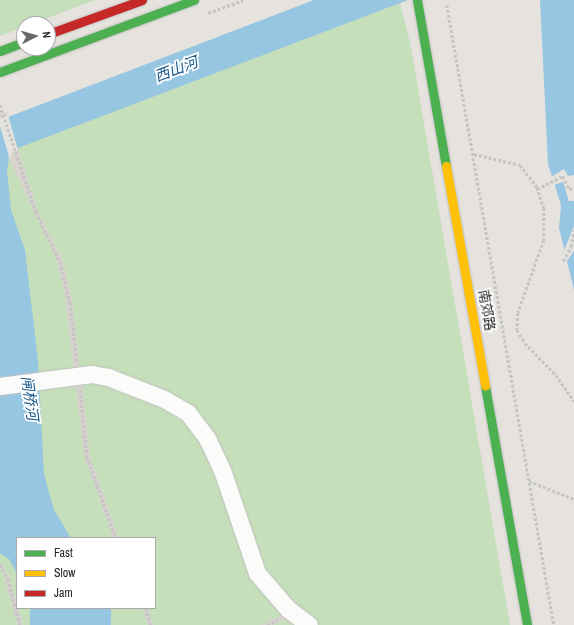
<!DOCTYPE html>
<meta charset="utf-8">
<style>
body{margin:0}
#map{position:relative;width:574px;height:625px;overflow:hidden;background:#e6e3de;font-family:"Archivo Narrow","Noto Sans SC",sans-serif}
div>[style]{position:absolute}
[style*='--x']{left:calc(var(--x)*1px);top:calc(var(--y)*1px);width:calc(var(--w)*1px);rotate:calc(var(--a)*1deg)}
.green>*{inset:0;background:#c4dfb9}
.plaza>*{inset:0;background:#d6d3cd}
.water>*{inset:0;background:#96c6e2;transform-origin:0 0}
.pier>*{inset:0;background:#e6e3de}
.path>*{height:2.5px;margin-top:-1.25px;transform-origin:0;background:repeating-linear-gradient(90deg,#c6c5c5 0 3px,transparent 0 5px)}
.roads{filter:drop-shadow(0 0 1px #c3c2c3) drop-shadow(0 0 1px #c3c2c3)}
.street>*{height:17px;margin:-8.5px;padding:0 8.5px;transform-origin:8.5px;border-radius:8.5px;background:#fbfbfa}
.fast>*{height:9px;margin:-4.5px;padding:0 4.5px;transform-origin:4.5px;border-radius:4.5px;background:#4caf50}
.slow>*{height:9px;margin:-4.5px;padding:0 4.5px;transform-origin:4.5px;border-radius:4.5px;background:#ffc107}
.jam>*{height:9px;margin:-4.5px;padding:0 4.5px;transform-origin:4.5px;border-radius:4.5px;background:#c62828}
span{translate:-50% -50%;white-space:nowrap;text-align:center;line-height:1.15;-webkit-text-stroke:3.5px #fff;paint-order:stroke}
.street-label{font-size:14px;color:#272727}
.water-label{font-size:15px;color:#17568b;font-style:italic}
.legend{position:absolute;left:16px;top:537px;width:140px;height:72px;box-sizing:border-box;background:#fff;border:1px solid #a9a9a9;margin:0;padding:5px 7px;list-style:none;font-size:12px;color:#272727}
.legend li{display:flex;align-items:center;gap:8px;height:20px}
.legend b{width:20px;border:1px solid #a9a9a9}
.north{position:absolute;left:16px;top:16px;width:40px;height:40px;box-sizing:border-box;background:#fff;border:1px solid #a9a9a9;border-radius:50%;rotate:84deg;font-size:11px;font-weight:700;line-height:16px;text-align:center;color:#272727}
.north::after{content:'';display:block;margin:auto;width:14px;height:18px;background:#6a6967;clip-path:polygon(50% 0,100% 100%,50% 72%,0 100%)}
</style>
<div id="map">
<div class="green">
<i style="clip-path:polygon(0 0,95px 0,0 36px)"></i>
<i style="clip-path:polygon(evenodd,400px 3px,410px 42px,510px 625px,0 625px,0 154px,400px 3px,17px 538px,155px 538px,155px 608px,17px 608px,17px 538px)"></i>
</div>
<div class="plaza">
<i style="clip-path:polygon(7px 112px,38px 211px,63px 261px,73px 303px,80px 369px,191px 408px,262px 571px,292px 605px,319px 625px,300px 625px,289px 618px,273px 625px,260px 625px,284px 614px,235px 523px,202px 441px,184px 417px,107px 382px,82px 381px,90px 456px,119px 538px,113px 538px,84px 457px,63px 284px,54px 254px,10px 161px,0 126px,0 114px)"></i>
<i style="clip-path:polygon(0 561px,10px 578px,23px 625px,17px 625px)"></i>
<i style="clip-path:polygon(142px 608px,148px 608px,154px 625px,148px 625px)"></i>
</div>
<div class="water">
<i style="clip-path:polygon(314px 0,408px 0,10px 151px,7px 172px,11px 210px,25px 250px,38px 361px,44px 474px,54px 510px,71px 538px,17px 538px,17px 574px,9px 559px,0 553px,0 120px)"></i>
<i style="clip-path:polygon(540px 0,574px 0,574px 290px,559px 228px,561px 205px,548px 164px)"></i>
<i style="left:30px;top:608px;width:81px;height:17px"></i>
</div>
<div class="pier">
<i style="clip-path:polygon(8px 115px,18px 150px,12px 152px,10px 160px,0 126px,0 118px)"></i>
<i style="clip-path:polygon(564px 169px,568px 176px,574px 175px,574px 201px,569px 201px,563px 182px,554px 185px,553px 181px,551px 177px)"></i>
<i style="clip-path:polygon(574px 226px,574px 251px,567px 261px,564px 251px)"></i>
</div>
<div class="path">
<i style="--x:447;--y:5;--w:629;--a:80.21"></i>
<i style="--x:208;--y:13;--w:37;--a:-20"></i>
<i style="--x:0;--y:105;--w:113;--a:71.4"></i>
<i style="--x:36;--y:212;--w:55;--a:64.4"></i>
<i style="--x:60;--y:262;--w:42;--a:76.3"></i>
<i style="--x:70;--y:303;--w:58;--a:83.1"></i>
<i style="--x:474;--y:154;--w:47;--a:13.4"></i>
<i style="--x:520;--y:165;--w:28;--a:52"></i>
<i style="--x:537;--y:187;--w:22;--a:72"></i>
<i style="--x:544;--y:208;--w:32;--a:90"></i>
<i style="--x:544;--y:240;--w:77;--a:109.6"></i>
<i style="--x:518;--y:313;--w:17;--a:93"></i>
<i style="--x:517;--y:330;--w:15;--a:58"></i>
<i style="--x:525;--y:343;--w:45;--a:45.9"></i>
<i style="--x:556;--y:375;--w:32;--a:55"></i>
<i style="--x:537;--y:189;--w:29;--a:-27"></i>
<i style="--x:563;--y:176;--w:14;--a:65"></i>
<i style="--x:569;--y:189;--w:5;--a:-11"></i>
<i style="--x:563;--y:261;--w:16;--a:-60"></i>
<i style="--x:571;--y:247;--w:17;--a:-80"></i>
<i style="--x:80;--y:390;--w:67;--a:84"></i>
<i style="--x:87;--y:457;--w:86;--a:70.3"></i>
<i style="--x:529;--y:481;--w:48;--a:21.8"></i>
<i style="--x:0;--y:565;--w:16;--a:60"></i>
<i style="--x:8;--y:579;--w:48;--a:75.4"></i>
<i style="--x:146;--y:608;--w:18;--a:74"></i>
<i style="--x:267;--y:625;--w:12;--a:-24"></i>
</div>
<div class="roads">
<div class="street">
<i style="--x:0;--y:386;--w:92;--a:-7.5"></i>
<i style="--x:91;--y:374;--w:17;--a:10"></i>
<i style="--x:108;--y:377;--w:60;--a:21.4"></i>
<i style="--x:164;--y:399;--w:28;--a:30"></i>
<i style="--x:188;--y:413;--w:31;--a:53"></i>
<i style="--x:207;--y:438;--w:35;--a:65"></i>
<i style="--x:222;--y:470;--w:109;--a:71.2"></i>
<i style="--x:257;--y:573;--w:48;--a:49.3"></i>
<i style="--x:288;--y:609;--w:26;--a:37"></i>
</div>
<div class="fast">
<i style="--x:417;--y:0;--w:169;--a:80.1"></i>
<i style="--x:0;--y:51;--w:26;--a:-21"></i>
<i style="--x:0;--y:72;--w:207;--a:-20.4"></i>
<i style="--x:485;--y:386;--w:243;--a:80"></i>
</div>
<div class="slow">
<i style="--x:446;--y:166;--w:223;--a:79.9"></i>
</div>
<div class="jam">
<i style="--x:48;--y:34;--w:100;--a:-19.9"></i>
</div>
</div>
<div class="street-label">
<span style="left:487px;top:310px;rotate:80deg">南郊路</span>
</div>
<div class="water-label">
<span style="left:176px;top:69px;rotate:-21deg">西山河</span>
<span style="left:30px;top:398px;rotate:82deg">闸桥河</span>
</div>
<ul class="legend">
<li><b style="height:5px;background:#4caf50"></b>Fast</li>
<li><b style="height:5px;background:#ffc107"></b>Slow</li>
<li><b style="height:5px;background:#c62828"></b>Jam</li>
</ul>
<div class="north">N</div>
</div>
